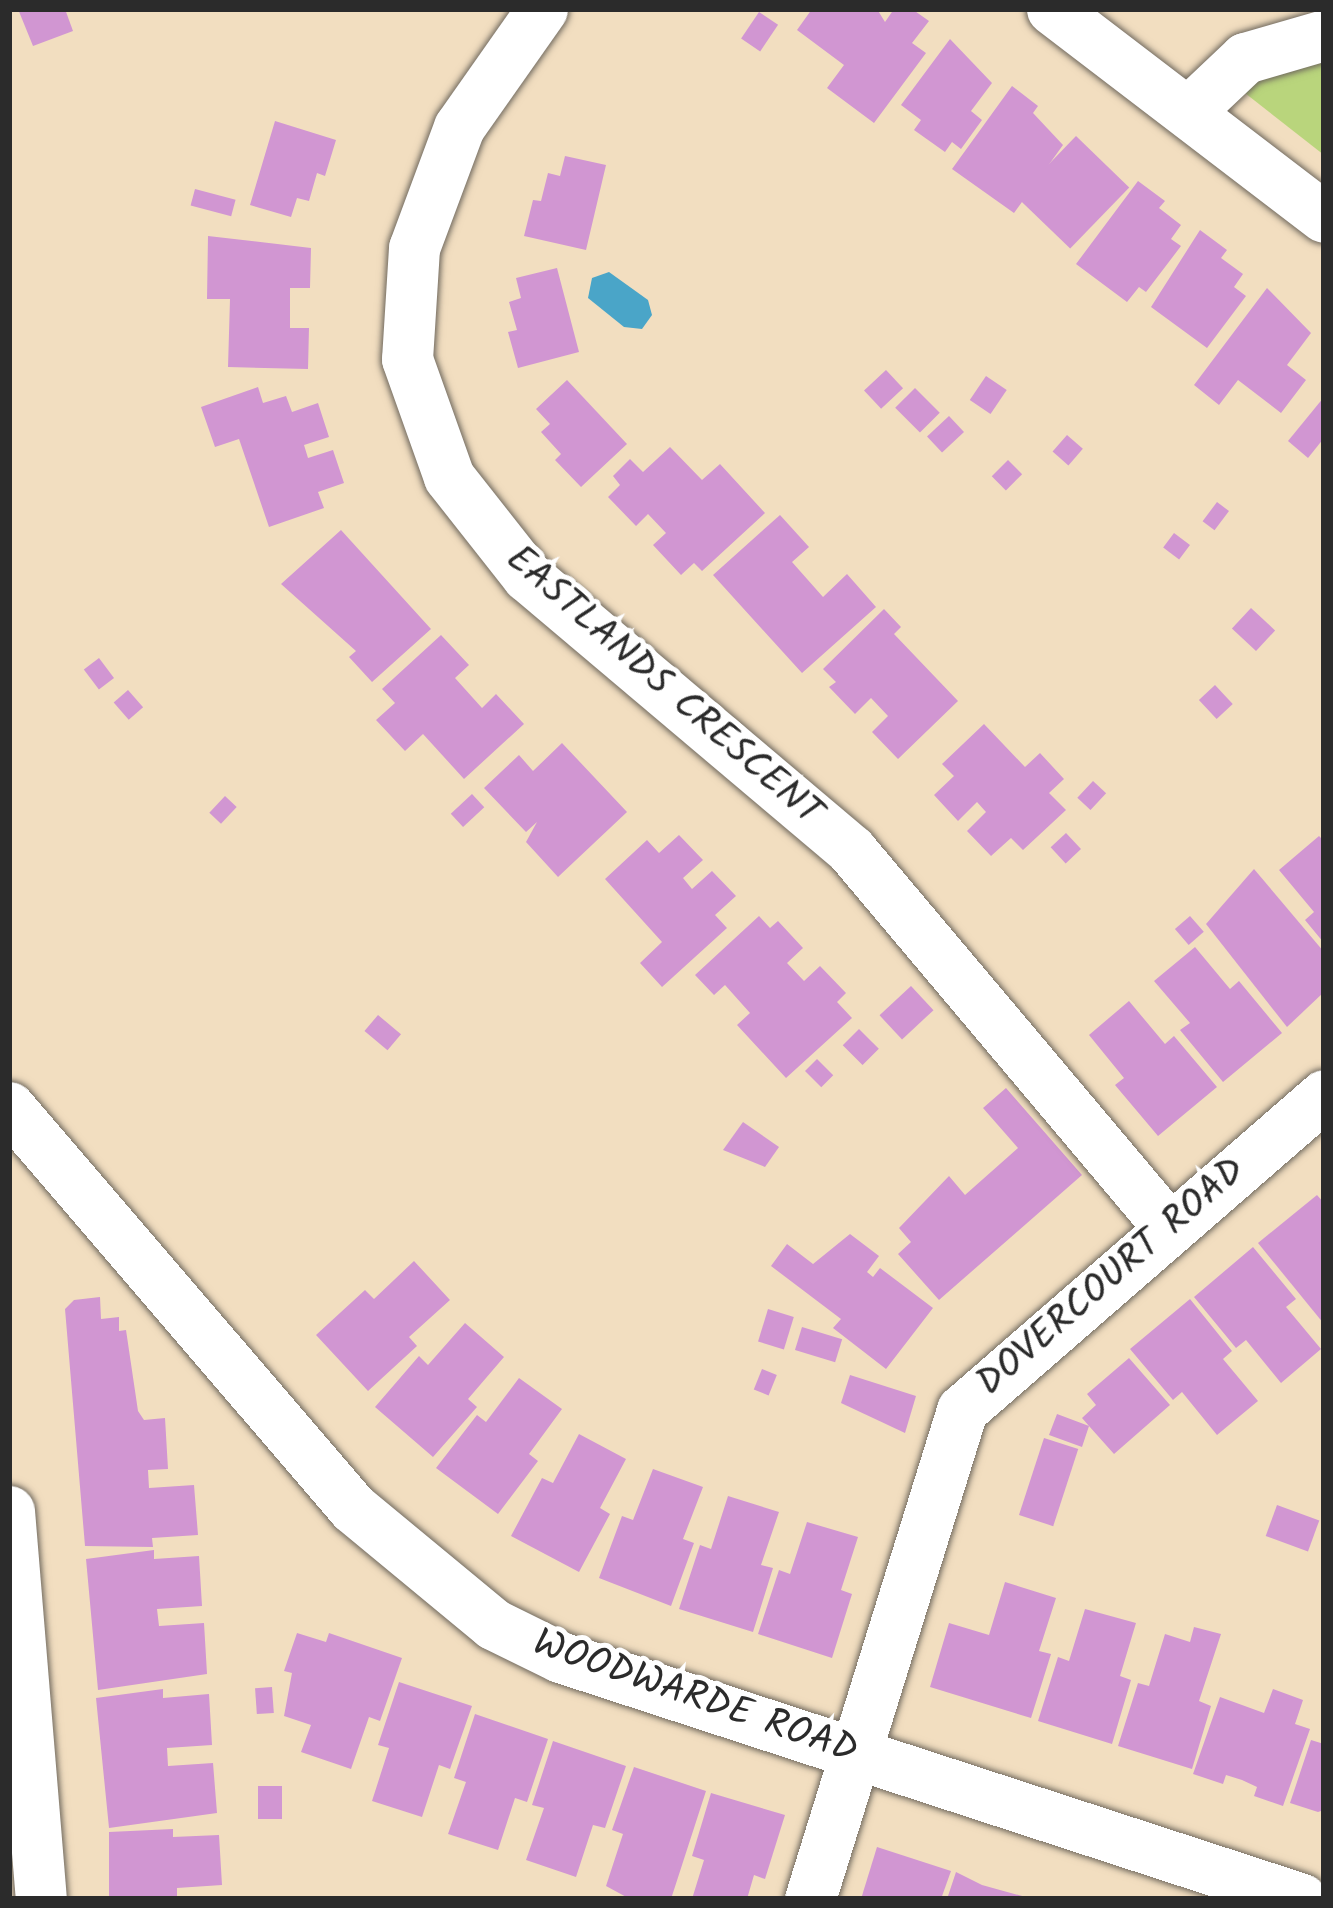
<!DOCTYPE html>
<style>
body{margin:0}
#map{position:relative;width:1333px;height:1908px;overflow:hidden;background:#f2dec0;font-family:Kalam,sans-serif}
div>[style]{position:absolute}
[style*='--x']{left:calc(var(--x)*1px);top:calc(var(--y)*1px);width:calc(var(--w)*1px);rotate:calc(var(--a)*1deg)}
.green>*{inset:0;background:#b9d57c}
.water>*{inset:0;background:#4aa5c8}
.building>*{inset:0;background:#d196d2;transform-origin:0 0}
.roads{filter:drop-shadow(0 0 3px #716a5f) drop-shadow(0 0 3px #716a5f)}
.street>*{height:51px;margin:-25.5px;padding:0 25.5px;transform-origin:25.5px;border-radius:25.5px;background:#fff}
span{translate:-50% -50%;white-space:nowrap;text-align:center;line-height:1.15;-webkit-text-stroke:10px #fff;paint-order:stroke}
.street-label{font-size:39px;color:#2b2b2b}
.frame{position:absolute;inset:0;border:12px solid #2b2b2b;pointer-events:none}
</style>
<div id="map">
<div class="green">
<i style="clip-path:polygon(1324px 44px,1324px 155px,1236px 86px)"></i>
</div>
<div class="water">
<i style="clip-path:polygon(609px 272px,648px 300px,652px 315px,642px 329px,624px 327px,588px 298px,592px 278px)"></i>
</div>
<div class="building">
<i style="clip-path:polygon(18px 9px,65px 9px,73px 31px,33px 46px)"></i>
<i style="clip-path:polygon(812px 9px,877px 9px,885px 22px,894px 9px,912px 9px,929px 21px,912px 43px,926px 53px,874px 123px,827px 88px,844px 65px,797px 30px)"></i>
<i style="left:759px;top:12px;width:23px;height:32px;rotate:34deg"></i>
<i style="clip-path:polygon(950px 39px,992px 83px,971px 111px,982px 120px,961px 149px,952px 142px,945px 152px,914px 130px,921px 120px,901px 105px)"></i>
<i style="clip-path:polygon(1012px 86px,1038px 106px,1033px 113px,1063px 145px,1014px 213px,952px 169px)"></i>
<i style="clip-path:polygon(275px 121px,336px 140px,325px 176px,317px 173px,309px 201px,297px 198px,291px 217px,250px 205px)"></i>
<i style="left:1076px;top:136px;width:74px;height:85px;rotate:44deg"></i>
<i style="clip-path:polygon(565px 156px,606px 165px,586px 250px,524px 236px,533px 200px,541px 201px,548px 173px,560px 176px)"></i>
<i style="clip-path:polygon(1138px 181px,1165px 201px,1159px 208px,1181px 225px,1171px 239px,1181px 246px,1146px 292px,1139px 287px,1127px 302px,1076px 264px)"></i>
<i style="left:195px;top:189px;width:42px;height:17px;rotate:15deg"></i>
<i style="clip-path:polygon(1200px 230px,1227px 250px,1221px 258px,1243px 274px,1234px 287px,1246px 296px,1207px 348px,1151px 307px)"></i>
<i style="clip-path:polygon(208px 236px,311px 248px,310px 288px,290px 288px,290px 328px,309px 328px,308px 369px,228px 367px,230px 299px,207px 299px)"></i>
<i style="clip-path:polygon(557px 268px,579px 352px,518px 368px,508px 332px,517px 330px,509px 302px,521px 298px,516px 278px)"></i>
<i style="clip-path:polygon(1267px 288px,1311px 333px,1287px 365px,1306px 380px,1281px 413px,1238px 380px,1219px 405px,1194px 385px)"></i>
<i style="left:886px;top:370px;width:25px;height:30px;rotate:47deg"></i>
<i style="left:986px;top:376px;width:25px;height:29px;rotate:34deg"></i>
<i style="clip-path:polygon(567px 380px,627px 444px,581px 487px,555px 460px,561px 454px,541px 432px,550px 424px,536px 409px)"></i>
<i style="clip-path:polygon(258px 387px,263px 403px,286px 396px,292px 412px,318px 403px,329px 437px,304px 445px,308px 458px,333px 450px,344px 483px,318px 492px,324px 508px,269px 527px,239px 439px,215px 447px,201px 407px)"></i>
<i style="left:915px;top:388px;width:35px;height:28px;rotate:45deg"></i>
<i style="clip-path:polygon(1324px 397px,1324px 438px,1308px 458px,1288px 441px)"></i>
<i style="left:949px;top:416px;width:22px;height:30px;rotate:47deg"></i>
<i style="left:1067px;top:435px;width:21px;height:22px;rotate:41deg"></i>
<i style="clip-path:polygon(670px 447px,702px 480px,720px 464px,765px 513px,702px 571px,694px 563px,681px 575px,653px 545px,666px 533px,648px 514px,636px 526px,608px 497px,620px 485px,613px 476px,630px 459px,643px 472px)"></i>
<i style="left:1008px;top:460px;width:20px;height:23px;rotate:45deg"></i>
<i style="left:1217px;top:502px;width:15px;height:24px;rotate:37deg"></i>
<i style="clip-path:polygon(780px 515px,809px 547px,792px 562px,823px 597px,847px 574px,876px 607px,802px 673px,713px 575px)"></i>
<i style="clip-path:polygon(341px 530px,431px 629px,372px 682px,349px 657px,356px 651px,281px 584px)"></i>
<i style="left:1174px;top:533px;width:20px;height:18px;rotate:37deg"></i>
<i style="left:1251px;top:608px;width:33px;height:28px;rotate:43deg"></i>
<i style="clip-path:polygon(884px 609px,901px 627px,894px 634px,958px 701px,898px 759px,872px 732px,888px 716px,871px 698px,855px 714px,829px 687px,836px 682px,823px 669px)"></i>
<i style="clip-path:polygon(441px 635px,469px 665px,455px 678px,482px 708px,496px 694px,524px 724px,464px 779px,423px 734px,405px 751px,376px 720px,395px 703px,382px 689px)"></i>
<i style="left:99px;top:658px;width:25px;height:19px;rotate:53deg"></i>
<i style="left:1215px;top:685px;width:26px;height:22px;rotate:47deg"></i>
<i style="left:128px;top:690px;width:23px;height:19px;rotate:49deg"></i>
<i style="clip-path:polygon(984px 724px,1025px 767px,1040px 753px,1064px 779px,1049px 793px,1066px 810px,1023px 850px,1011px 838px,991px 856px,967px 831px,986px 812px,977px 802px,958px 821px,934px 795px,954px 776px,942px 764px)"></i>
<i style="clip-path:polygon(562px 743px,627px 812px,558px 877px,526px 842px,537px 822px,526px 832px,484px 788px,519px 755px,533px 771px)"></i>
<i style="left:1093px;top:781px;width:18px;height:23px;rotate:43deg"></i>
<i style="left:472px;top:794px;width:18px;height:29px;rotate:47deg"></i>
<i style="left:225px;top:796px;width:16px;height:23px;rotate:43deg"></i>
<i style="left:1066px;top:833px;width:22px;height:21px;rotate:47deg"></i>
<i style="clip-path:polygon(679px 835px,703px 860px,683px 878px,692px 889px,712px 871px,736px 896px,715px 915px,727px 928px,662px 987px,640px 963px,662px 942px,605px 879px,647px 840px,659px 853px)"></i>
<i style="clip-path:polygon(1319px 836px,1324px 841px,1324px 943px,1305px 920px,1314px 912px,1279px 870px)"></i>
<i style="clip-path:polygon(1254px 869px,1324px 952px,1324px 992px,1287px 1027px,1206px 924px)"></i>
<i style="clip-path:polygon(759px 916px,770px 928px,778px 921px,803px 948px,787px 963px,804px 981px,820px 966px,846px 993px,837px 1002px,852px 1018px,786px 1078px,737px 1025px,750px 1013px,725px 985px,714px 995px,695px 975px)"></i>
<i style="left:1190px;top:916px;width:21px;height:20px;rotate:49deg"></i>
<i style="clip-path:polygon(1195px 947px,1230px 989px,1239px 981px,1282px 1033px,1223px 1082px,1180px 1030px,1190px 1023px,1154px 981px)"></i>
<i style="left:911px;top:986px;width:33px;height:43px;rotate:47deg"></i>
<i style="clip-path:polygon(1129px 1001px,1165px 1044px,1174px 1036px,1217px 1087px,1158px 1136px,1115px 1085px,1124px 1078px,1089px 1035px)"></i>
<i style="left:378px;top:1015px;width:30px;height:21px;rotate:40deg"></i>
<i style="left:859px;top:1029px;width:28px;height:23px;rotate:45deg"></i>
<i style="left:817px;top:1059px;width:23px;height:17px;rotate:45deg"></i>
<i style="clip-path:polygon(1006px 1088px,1082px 1175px,939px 1300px,898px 1254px,911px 1242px,899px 1228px,949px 1176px,965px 1195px,1018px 1148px,983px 1108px)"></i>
<i style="clip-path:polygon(743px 1122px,779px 1147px,765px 1167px,723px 1150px)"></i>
<i style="clip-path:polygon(1317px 1195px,1324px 1203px,1324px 1324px,1258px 1243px)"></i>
<i style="clip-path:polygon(850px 1234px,879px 1256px,867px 1272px,873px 1277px,880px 1268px,933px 1308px,886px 1369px,833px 1328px,841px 1319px,771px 1266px,787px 1244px,813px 1264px)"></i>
<i style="clip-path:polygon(1253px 1247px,1296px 1299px,1286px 1307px,1321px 1349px,1281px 1383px,1246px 1340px,1236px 1348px,1194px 1297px)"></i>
<i style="clip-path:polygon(414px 1261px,450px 1300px,409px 1337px,417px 1346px,368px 1391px,316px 1335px,365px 1290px,374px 1299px)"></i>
<i style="clip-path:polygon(100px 1297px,101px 1319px,119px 1317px,119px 1331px,126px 1330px,138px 1411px,144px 1420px,165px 1418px,168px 1469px,148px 1470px,149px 1488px,194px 1485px,198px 1535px,152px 1538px,153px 1547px,85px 1546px,65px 1309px,74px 1300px)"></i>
<i style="clip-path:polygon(1190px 1299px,1232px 1351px,1223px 1359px,1258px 1401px,1217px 1435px,1182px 1392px,1173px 1400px,1130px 1349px)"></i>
<i style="left:768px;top:1309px;width:27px;height:34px;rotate:17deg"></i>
<i style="clip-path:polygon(465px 1323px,504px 1357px,468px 1399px,477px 1407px,433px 1457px,375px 1407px,419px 1356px,428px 1365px)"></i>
<i style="left:802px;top:1327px;width:42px;height:24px;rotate:17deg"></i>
<i style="clip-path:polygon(1129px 1358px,1170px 1405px,1114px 1454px,1089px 1426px,1082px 1447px,1049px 1435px,1057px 1414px,1089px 1426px,1082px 1418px,1096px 1405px,1087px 1394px)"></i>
<i style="left:762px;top:1369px;width:16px;height:22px;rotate:22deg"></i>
<i style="clip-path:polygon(850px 1375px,916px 1396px,905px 1433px,841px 1403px)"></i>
<i style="clip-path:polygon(519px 1378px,562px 1409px,529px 1454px,538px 1461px,498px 1514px,436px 1468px,477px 1415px,486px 1422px)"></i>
<i style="clip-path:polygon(579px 1434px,626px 1459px,600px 1508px,610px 1514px,579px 1572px,511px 1536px,542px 1478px,553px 1483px)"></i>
<i style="left:1044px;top:1438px;width:36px;height:81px;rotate:18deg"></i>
<i style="clip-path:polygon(653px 1469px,703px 1487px,683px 1539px,694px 1543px,671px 1606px,599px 1578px,622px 1516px,633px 1520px)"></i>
<i style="clip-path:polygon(728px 1496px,779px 1512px,761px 1565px,773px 1568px,753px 1632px,679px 1609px,700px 1545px,711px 1549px)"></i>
<i style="left:1277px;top:1505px;width:45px;height:33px;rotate:20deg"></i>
<i style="clip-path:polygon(807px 1522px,858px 1537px,841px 1590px,852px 1594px,832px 1658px,758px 1634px,779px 1570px,790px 1574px)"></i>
<i style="clip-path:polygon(154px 1550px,154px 1559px,199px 1556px,202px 1606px,157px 1609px,159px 1626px,204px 1623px,207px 1674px,98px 1690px,86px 1559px)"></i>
<i style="clip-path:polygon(1005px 1582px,1056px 1598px,1039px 1651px,1051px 1654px,1031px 1718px,930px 1687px,949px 1623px,989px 1635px)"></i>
<i style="clip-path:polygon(1085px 1609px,1136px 1623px,1120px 1676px,1131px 1680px,1112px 1744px,1038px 1721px,1058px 1657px,1069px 1661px)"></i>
<i style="clip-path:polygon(1194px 1627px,1221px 1634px,1199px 1701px,1211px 1706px,1192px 1769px,1118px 1746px,1138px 1683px,1149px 1686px,1165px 1634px,1190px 1642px)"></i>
<i style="clip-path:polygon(297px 1633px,326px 1642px,329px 1633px,402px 1658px,380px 1721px,369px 1717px,351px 1769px,301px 1752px,311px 1725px,284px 1716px,292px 1673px,284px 1671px)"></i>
<i style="clip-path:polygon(399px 1682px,472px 1706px,450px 1769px,439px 1765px,422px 1817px,372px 1801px,389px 1748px,378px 1745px)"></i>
<i style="left:272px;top:1687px;width:26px;height:17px;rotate:86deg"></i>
<i style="clip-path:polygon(163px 1689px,163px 1698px,209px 1694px,212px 1745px,167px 1748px,168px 1766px,213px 1763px,217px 1813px,109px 1828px,96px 1698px)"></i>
<i style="clip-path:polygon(1273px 1689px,1303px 1700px,1295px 1724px,1310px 1729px,1283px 1806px,1254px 1796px,1257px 1787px,1242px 1780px,1226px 1775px,1223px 1784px,1193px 1774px,1220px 1697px,1264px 1713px)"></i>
<i style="clip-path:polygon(475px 1714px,548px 1739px,527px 1802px,515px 1798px,498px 1850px,448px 1834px,466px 1782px,454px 1778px)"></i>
<i style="clip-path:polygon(1311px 1740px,1324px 1744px,1324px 1810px,1318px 1812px,1290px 1803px)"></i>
<i style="clip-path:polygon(553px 1741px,626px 1766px,605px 1828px,593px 1825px,576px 1877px,526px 1860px,544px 1808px,532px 1805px)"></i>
<i style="clip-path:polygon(634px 1767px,706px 1791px,671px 1899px,630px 1899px,606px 1886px,623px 1834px,612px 1830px)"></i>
<i style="left:258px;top:1786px;width:24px;height:33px"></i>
<i style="clip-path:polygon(711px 1793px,785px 1815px,765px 1879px,754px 1875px,747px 1899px,692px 1899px,704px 1860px,692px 1856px)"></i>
<i style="clip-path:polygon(173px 1829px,173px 1837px,219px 1835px,222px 1885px,177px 1888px,177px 1899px,109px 1896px,109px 1832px)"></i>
<i style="clip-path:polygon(877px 1847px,951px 1871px,941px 1899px,861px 1899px)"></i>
<i style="clip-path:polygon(956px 1872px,982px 1885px,1033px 1899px,947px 1899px)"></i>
</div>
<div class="roads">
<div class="street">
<i style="--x:542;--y:9;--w:144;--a:125.1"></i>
<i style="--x:459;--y:127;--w:129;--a:110.4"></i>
<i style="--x:414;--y:248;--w:111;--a:93.6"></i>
<i style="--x:407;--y:359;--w:125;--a:70.4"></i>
<i style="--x:449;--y:477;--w:126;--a:51.8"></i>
<i style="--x:527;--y:576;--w:424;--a:40.2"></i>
<i style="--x:851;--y:850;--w:492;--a:49.9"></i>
<i style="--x:1052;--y:9;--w:342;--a:37.4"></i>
<i style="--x:1190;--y:110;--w:76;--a:-43.4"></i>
<i style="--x:1245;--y:58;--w:82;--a:-16.2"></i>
<i style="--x:9;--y:1107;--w:528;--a:49.38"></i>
<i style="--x:353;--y:1508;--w:182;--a:39.6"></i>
<i style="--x:493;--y:1624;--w:75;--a:26.2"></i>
<i style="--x:560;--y:1657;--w:780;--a:18.06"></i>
<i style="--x:9;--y:1511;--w:389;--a:85.3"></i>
<i style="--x:810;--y:1899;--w:512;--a:-72.73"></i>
<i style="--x:962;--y:1410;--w:480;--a:-41"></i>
</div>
</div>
<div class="street-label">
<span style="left:663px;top:687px;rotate:41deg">EASTLANDS CRESCENT</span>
<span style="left:1112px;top:1278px;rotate:-41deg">DOVERCOURT ROAD</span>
<span style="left:695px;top:1698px;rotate:19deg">WOODWARDE ROAD</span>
</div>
<div class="frame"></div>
</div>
